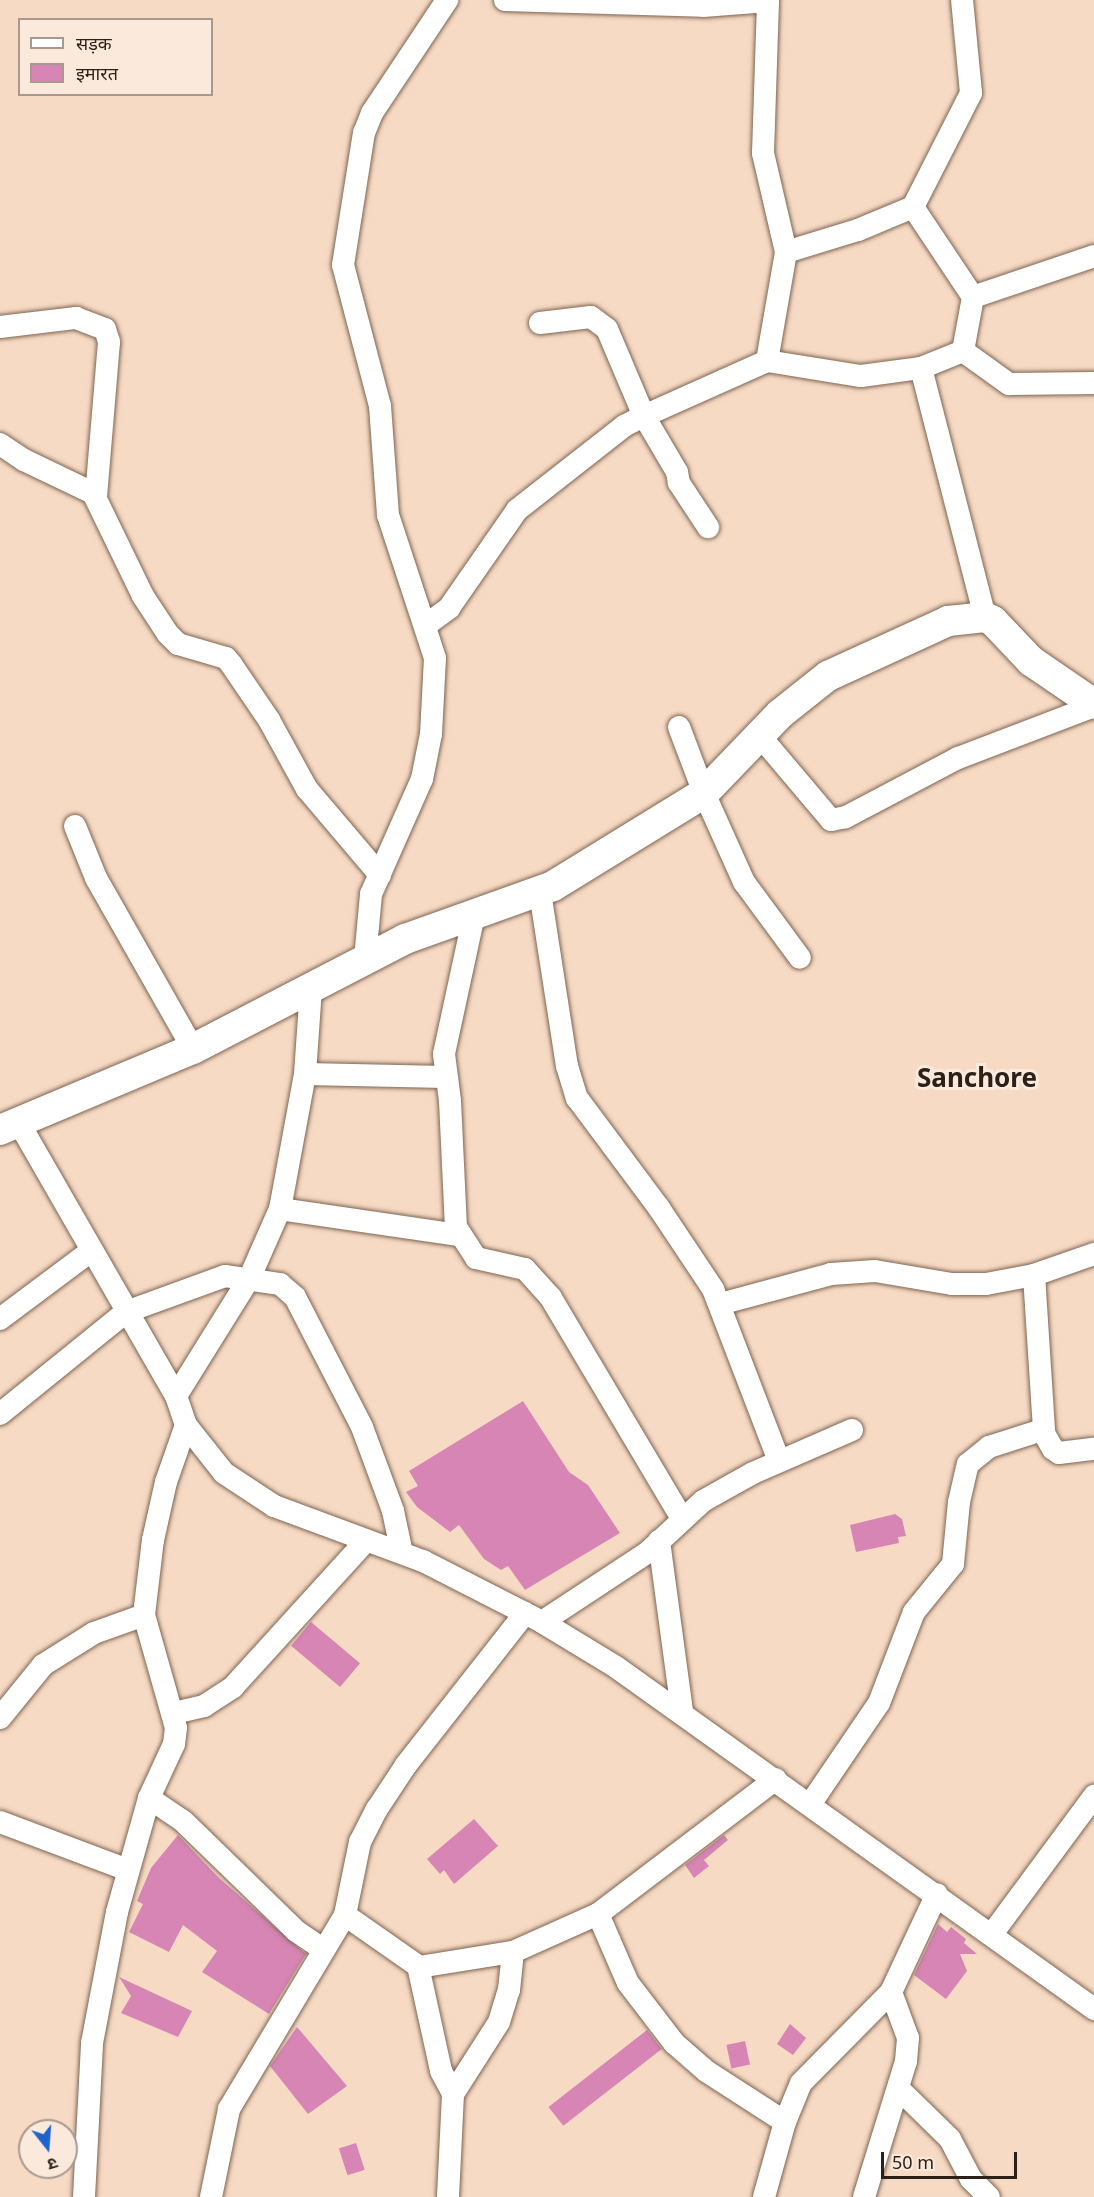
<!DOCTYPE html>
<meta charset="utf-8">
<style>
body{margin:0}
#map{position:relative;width:1094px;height:2197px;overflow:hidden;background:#f7dac4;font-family:"Noto Sans","Noto Sans Devanagari",sans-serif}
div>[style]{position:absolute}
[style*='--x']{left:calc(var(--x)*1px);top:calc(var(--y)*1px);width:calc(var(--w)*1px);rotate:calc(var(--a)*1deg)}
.building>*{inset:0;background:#d785b4;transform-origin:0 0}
.roads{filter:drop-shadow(0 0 2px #7e6552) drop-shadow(0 0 2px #7e6552)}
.minor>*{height:22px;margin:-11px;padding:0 11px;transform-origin:11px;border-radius:11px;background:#fff}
.major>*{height:30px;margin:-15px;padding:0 15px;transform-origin:15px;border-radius:15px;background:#fff}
span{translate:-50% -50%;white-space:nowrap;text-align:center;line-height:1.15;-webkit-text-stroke:6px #fbe9dc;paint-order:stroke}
.district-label{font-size:26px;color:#2c2119;font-weight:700}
.legend{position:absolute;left:18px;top:18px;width:195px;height:78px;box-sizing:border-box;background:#fbe9dc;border:2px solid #a8998e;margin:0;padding:8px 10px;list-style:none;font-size:18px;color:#2c2119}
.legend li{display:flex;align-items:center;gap:12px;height:30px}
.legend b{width:30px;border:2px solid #a8998e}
.north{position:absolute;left:18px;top:2119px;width:60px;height:60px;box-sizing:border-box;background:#fbe9dc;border:2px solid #a8998e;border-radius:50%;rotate:163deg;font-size:16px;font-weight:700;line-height:24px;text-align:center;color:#2c2119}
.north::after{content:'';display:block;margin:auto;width:21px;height:27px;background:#1e63ce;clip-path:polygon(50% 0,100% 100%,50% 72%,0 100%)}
.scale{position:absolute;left:881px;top:2152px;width:136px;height:27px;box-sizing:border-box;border:3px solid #2c2119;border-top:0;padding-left:8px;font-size:18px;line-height:21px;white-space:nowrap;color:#2c2119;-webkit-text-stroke:4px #fbe9dc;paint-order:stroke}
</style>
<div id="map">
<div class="building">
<i style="clip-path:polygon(523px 1401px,569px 1472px,588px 1485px,620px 1533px,525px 1590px,508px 1566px,501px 1570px,484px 1559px,459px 1525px,450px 1532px,417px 1507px,406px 1492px,418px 1486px,409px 1471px)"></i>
<i style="clip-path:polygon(895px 1514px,902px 1519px,906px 1536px,898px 1537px,899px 1543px,856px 1552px,850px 1525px)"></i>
<i style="left:311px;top:1622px;width:64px;height:31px;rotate:40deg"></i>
<i style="clip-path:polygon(474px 1819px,498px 1846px,454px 1884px,444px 1870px,440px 1874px,427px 1859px)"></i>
<i style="clip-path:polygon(178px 1835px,219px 1878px,306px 1954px,269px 2014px,202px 1972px,217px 1951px,183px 1925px,169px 1952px,129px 1932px,143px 1904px,137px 1901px,151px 1868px)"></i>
<i style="clip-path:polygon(724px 1835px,728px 1840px,704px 1860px,709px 1866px,694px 1878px,685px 1865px)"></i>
<i style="clip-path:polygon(938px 1924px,947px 1932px,951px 1927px,966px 1939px,964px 1943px,977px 1954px,960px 1954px,967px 1971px,946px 1999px,914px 1975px)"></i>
<i style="clip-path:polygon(119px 1977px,192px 2011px,178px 2037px,121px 2013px,131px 1996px)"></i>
<i style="clip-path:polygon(790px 2024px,806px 2038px,793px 2055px,777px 2044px)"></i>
<i style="clip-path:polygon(297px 2027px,347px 2086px,308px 2114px,270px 2066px)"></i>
<i style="left:647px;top:2030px;width:24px;height:125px;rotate:52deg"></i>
<i style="left:745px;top:2041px;width:24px;height:19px;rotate:78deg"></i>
<i style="left:356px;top:2143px;width:28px;height:18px;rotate:72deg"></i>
</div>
<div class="roads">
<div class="minor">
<i style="--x:505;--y:0;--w:198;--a:1.7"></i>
<i style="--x:703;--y:6;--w:65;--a:-4.4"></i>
<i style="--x:913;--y:207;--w:108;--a:56.3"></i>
<i style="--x:786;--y:252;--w:75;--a:-17"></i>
<i style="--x:858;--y:230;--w:60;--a:-22.7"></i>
<i style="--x:913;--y:207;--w:128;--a:-63"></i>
<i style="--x:971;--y:93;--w:93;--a:-95.5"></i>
<i style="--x:973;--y:297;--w:128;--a:-18.7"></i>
<i style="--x:540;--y:323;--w:51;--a:-6.7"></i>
<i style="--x:591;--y:317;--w:20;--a:37"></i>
<i style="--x:607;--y:329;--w:95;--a:67"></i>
<i style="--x:644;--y:416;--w:65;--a:59.5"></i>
<i style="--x:677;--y:472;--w:11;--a:80"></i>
<i style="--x:679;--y:483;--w:53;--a:56.6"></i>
<i style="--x:0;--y:327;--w:77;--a:-6.8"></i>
<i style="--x:76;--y:318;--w:31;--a:21"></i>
<i style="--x:105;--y:329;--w:14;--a:73"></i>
<i style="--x:109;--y:342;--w:156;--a:94.8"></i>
<i style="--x:963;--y:351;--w:57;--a:35.7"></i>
<i style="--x:1009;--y:384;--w:85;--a:-0.7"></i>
<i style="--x:963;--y:351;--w:55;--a:-79.5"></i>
<i style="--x:767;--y:361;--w:111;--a:-80.1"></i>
<i style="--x:786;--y:252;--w:102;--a:-103.1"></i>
<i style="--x:763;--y:153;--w:153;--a:-88.1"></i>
<i style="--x:921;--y:368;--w:257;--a:75.6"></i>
<i style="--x:0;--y:444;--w:29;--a:34"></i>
<i style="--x:24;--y:460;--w:76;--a:25.6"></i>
<i style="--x:93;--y:493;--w:114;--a:64.1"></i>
<i style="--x:143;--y:596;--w:45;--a:56.7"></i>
<i style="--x:168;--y:634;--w:14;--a:45"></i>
<i style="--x:178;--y:644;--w:50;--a:16.3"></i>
<i style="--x:226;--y:658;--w:8;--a:50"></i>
<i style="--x:231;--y:664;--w:68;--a:55.8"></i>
<i style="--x:269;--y:720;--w:79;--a:61.2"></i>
<i style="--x:307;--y:789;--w:113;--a:49.7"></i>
<i style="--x:426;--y:625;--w:29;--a:-36"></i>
<i style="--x:449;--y:608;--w:119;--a:-55.2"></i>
<i style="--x:517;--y:510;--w:136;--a:-38.1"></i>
<i style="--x:624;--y:426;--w:22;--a:-27"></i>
<i style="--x:644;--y:416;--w:135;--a:-24.1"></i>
<i style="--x:767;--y:361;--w:95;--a:9.1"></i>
<i style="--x:861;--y:376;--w:61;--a:-7.6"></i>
<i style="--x:921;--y:368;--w:45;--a:-22"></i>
<i style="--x:679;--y:727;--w:71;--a:69.3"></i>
<i style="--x:704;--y:793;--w:98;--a:65.8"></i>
<i style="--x:744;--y:882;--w:94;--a:53.6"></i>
<i style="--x:760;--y:736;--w:110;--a:49.8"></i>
<i style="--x:831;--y:820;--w:15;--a:-11"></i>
<i style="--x:846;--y:817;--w:127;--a:-27.8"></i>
<i style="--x:958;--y:758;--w:146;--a:-20.9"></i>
<i style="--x:75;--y:826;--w:56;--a:68"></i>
<i style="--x:96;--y:878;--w:197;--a:60.4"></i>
<i style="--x:540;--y:892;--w:176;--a:81.2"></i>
<i style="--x:567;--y:1066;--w:34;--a:73"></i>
<i style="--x:577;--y:1098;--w:137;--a:53.3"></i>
<i style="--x:659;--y:1208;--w:97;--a:56.3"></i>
<i style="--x:713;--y:1289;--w:184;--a:69"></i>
<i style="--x:474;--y:915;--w:142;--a:102.2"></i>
<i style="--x:444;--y:1054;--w:47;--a:82.7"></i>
<i style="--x:450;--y:1101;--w:126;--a:87.3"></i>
<i style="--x:456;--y:1227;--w:37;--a:57"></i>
<i style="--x:476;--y:1258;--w:50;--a:12.7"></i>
<i style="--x:525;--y:1269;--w:39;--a:48"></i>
<i style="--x:551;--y:1298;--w:255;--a:59.3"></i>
<i style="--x:365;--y:959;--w:65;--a:-84.7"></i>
<i style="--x:371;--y:894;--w:126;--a:-66.1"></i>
<i style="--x:422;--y:779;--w:46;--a:-78.7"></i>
<i style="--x:431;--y:734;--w:76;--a:-87"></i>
<i style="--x:435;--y:658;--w:151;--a:-108.2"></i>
<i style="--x:388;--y:515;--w:109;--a:-94.2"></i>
<i style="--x:380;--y:406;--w:146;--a:-104.7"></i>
<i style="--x:343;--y:265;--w:134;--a:-81"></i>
<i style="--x:364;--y:133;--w:22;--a:-68"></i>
<i style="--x:372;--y:113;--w:136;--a:-56.4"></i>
<i style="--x:305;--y:1074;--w:141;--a:1.2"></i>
<i style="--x:19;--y:1123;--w:315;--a:60.1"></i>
<i style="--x:176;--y:1396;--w:31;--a:71"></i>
<i style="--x:186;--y:1425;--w:61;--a:51.6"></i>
<i style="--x:224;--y:1473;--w:60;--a:33.4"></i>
<i style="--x:274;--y:1506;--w:159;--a:20.3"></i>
<i style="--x:423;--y:1561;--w:134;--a:27.1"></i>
<i style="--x:542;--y:1622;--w:87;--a:31.3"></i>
<i style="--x:616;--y:1667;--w:588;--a:35.58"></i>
<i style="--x:280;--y:1209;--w:181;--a:8.3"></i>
<i style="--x:1034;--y:1275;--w:156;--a:86.3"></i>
<i style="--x:720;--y:1304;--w:115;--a:-15.1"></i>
<i style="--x:831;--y:1274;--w:44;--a:-3.9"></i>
<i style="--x:875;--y:1271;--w:78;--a:9.6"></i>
<i style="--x:952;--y:1284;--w:34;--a:0"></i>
<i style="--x:986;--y:1284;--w:49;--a:-10.6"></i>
<i style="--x:1034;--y:1275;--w:64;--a:-19.3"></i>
<i style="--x:0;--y:1319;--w:114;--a:-36.8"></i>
<i style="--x:176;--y:1396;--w:140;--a:-58.1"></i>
<i style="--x:250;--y:1277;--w:74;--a:-66.2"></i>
<i style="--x:280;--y:1209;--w:137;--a:-79.5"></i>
<i style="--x:305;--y:1074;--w:86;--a:-86"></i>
<i style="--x:0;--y:1414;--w:162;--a:-39"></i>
<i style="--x:126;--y:1312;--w:105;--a:-20"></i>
<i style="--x:225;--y:1276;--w:56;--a:8.3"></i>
<i style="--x:280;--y:1284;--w:20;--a:41"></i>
<i style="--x:295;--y:1297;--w:146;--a:62.7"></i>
<i style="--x:362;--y:1427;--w:90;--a:69.7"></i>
<i style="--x:393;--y:1511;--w:40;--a:78"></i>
<i style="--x:659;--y:1541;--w:172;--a:82.3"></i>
<i style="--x:542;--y:1622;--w:127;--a:-33.4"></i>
<i style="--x:648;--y:1552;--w:75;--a:-42.8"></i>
<i style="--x:703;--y:1501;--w:57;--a:-29.2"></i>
<i style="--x:753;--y:1473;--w:108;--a:-23.5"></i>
<i style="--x:174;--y:1713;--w:31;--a:-13"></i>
<i style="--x:204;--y:1706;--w:35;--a:-33"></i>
<i style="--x:233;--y:1687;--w:197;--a:-47.7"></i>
<i style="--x:0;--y:1718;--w:68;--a:-50.9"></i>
<i style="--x:43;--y:1665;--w:60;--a:-32.1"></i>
<i style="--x:94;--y:1633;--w:53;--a:-19.8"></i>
<i style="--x:149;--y:1798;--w:41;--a:34.1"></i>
<i style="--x:183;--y:1821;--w:158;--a:44.2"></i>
<i style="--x:296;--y:1931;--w:32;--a:34"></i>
<i style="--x:811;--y:1803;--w:121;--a:-55.8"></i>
<i style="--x:879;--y:1703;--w:97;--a:-69"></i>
<i style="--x:914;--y:1612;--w:62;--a:-50.9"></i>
<i style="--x:953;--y:1564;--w:62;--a:-84.5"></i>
<i style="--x:959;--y:1502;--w:39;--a:-77"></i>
<i style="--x:968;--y:1464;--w:27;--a:-39"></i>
<i style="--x:989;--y:1447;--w:56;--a:-17.8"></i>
<i style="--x:1042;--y:1430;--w:22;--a:60"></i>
<i style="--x:1053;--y:1449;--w:7;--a:34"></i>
<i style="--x:1059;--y:1453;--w:35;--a:-7"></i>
<i style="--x:0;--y:1822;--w:137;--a:20.6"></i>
<i style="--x:598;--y:1914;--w:75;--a:66.5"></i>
<i style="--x:628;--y:1983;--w:76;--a:52.5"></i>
<i style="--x:674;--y:2043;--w:43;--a:41.2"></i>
<i style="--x:706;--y:2071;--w:94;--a:32.8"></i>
<i style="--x:345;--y:1915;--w:89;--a:34.9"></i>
<i style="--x:418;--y:1966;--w:107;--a:77.6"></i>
<i style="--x:441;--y:2071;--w:26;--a:62"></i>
<i style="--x:453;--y:2094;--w:103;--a:92.8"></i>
<i style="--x:992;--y:1934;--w:172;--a:-53.5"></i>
<i style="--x:419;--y:1967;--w:95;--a:-9.1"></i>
<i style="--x:513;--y:1952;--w:93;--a:-24.1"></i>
<i style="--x:598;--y:1914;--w:223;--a:-37.2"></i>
<i style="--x:899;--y:2089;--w:71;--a:44.4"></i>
<i style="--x:950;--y:2139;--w:45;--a:62.3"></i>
<i style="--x:971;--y:2179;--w:25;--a:45"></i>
<i style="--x:453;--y:2094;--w:85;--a:-57.4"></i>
<i style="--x:499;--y:2022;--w:34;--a:-73"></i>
<i style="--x:509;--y:1990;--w:38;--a:-84"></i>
<i style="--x:84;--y:2197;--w:154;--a:-87"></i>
<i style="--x:92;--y:2043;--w:133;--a:-79.2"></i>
<i style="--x:117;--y:1912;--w:118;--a:-74.3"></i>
<i style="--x:149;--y:1798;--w:60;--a:-65.2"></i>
<i style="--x:174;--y:1744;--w:16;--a:-83"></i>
<i style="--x:176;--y:1728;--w:117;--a:-105.8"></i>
<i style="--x:144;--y:1615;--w:76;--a:-83.2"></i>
<i style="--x:153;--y:1540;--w:59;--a:-77.4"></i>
<i style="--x:166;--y:1482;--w:60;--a:-70.7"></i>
<i style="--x:211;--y:2197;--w:90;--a:-78.4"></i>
<i style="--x:229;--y:2109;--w:226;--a:-59.1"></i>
<i style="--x:345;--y:1915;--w:75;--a:-78.4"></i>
<i style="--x:360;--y:1842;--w:37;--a:-63"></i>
<i style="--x:377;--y:1809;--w:53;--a:-56.6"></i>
<i style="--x:406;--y:1765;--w:193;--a:-51.9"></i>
<i style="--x:764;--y:2197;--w:78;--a:-74.4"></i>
<i style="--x:785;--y:2122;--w:42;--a:-67.7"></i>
<i style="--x:801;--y:2083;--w:128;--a:-45.3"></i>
<i style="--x:891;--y:1992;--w:108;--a:-64.9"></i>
<i style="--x:864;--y:2197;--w:142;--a:-72.8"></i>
<i style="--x:906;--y:2061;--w:23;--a:-85"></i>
<i style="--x:908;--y:2038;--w:49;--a:-110.3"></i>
</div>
<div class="major">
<i style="--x:0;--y:1130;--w:209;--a:-22.8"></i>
<i style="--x:193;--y:1049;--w:239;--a:-27.4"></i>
<i style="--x:405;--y:939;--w:157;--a:-19.7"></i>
<i style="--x:553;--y:886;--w:177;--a:-31.6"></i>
<i style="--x:704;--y:793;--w:110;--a:-46.1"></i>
<i style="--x:780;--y:714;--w:61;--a:-38.4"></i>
<i style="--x:828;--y:676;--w:132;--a:-24.6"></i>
<i style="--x:948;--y:621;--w:37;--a:-6"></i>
<i style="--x:985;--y:617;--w:9;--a:27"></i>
<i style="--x:993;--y:621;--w:55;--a:46.5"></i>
<i style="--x:1031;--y:661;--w:76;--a:34.3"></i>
</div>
</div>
<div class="district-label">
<span style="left:977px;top:1078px">Sanchore</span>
</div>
<ul class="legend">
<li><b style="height:8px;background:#fff"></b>सड़क</li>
<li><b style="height:16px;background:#d785b4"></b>इमारत</li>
</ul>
<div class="north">उ</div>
<div class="scale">50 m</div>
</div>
